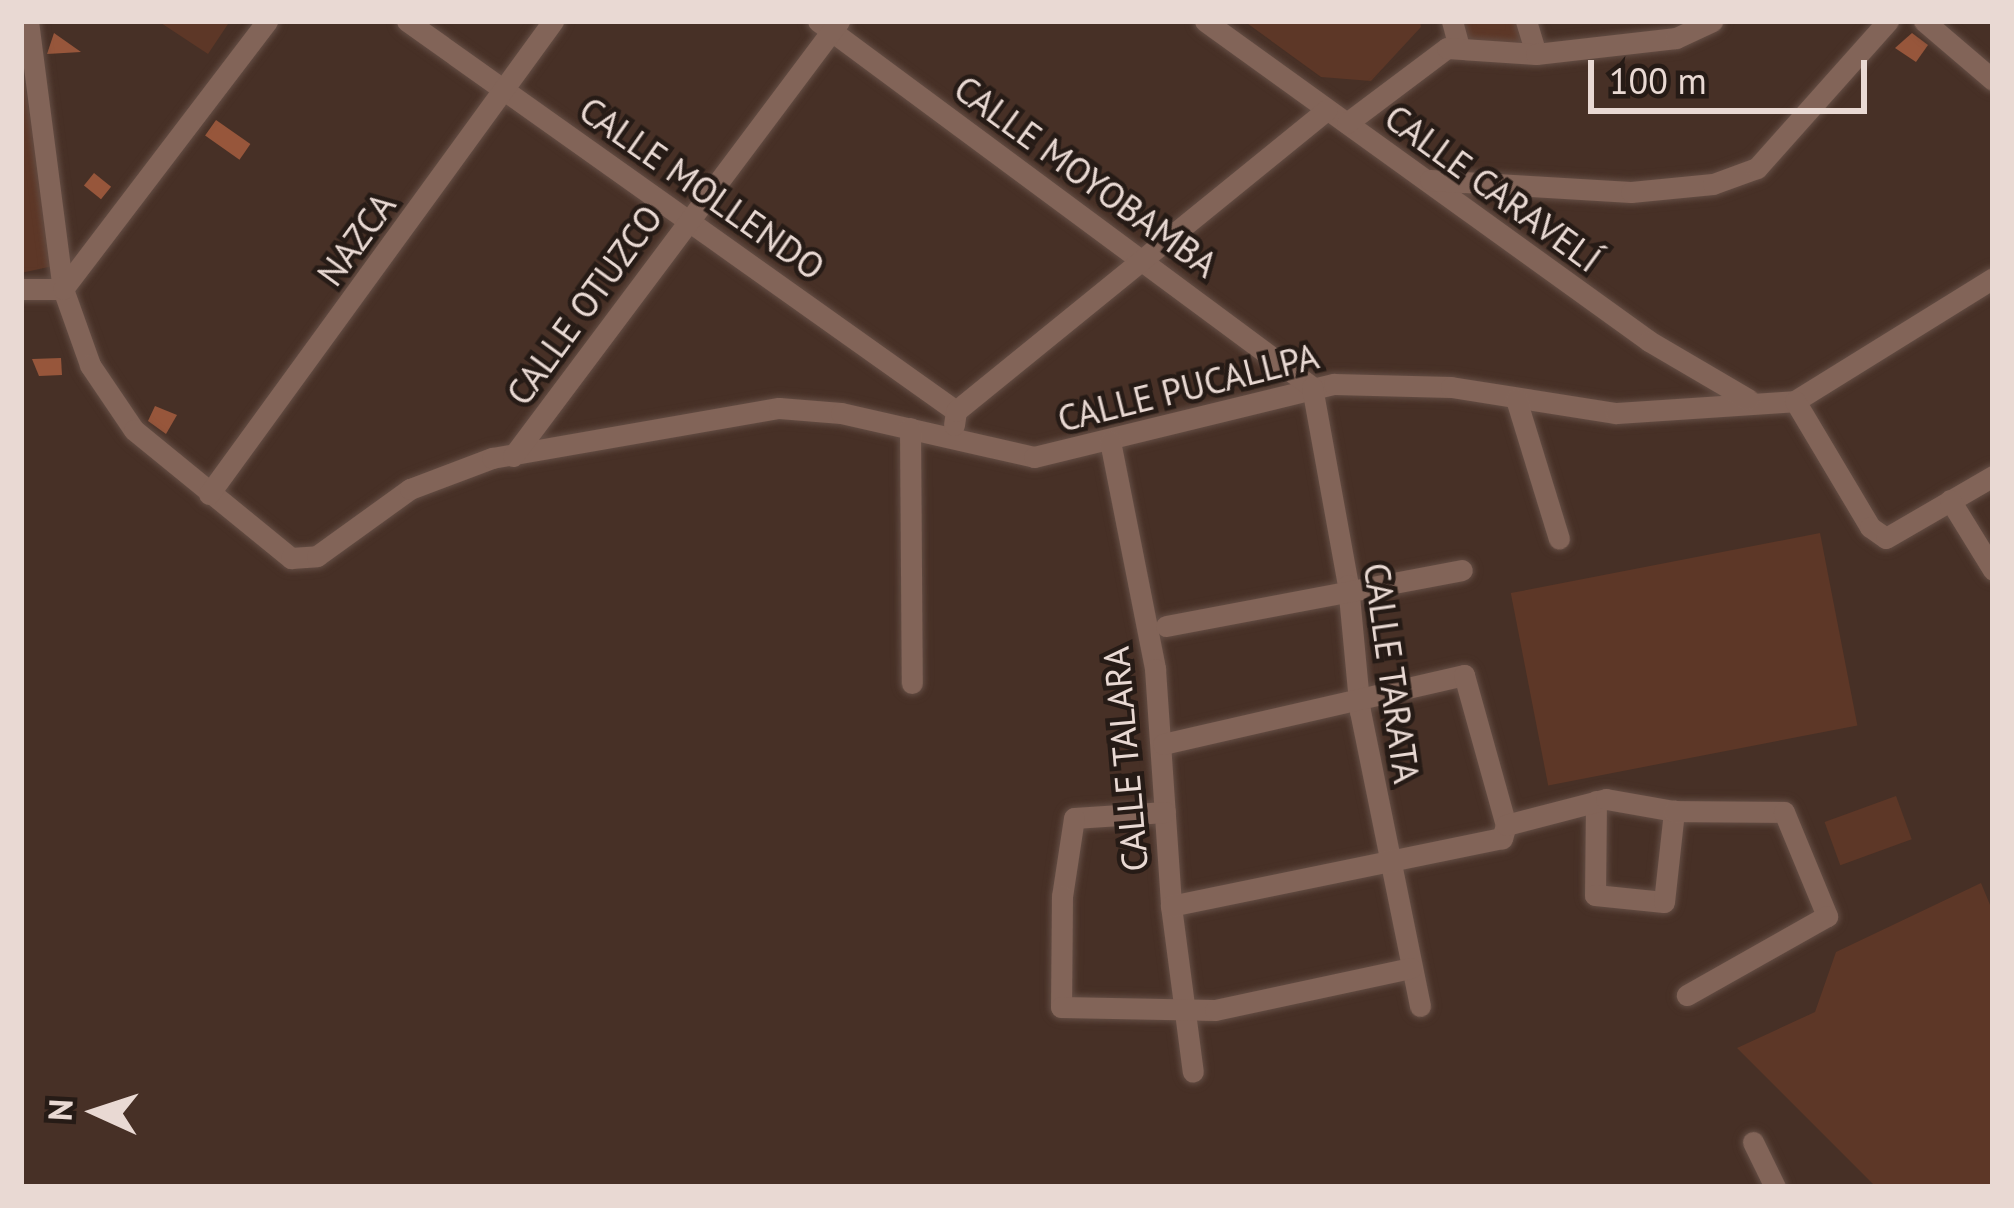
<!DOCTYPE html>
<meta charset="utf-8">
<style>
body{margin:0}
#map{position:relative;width:2014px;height:1208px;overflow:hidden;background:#473026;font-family:"PT Sans",sans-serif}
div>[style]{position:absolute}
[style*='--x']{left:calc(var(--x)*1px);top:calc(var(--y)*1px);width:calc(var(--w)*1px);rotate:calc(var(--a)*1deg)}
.green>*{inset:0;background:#5d3727;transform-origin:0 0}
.building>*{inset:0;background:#97563b;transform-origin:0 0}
.roads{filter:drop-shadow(0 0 3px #644e45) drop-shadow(0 0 3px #644e45)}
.minor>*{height:21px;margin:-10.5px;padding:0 10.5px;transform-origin:10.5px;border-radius:10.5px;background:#826458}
span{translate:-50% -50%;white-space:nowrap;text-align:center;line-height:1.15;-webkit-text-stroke:9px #261b16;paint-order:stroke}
.street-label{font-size:36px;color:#e9d9d3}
.frame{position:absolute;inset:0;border:24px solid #e9d9d3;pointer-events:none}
.north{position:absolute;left:36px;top:1052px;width:120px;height:120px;-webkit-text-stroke:9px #261b16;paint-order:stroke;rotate:273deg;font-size:33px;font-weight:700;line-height:48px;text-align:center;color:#e9d9d3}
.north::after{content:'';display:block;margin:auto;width:42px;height:54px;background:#e9d9d3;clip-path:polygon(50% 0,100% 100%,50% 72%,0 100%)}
.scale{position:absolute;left:1588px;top:60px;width:279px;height:54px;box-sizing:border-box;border:6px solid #e9d9d3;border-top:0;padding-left:15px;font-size:36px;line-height:42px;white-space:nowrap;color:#e9d9d3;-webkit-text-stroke:9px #261b16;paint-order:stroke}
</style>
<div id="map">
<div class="green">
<i style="clip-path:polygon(158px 21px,230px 21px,208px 54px)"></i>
<i style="clip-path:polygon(1244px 21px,1420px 21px,1421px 27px,1371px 81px,1321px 77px)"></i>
<i style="clip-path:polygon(1459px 21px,1520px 21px,1528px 47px,1468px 40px)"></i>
<i style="clip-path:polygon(21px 58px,53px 266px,21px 273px)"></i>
<i style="left:1820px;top:533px;width:196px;height:315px;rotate:79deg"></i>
<i style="left:1896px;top:796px;width:46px;height:76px;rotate:70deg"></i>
<i style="clip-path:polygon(1981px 883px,1993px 912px,1993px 1187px,1876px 1187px,1737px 1048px,1815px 1012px,1836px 952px)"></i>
</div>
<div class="building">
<i style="clip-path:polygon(54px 33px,81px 52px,47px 54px)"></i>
<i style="clip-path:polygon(1912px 33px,1928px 45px,1916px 62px,1895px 48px)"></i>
<i style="left:216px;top:120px;width:42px;height:19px;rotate:35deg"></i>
<i style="left:94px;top:173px;width:22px;height:16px;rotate:39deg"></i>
<i style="clip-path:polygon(61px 358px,62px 375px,39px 376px,32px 359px)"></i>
<i style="clip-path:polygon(155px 406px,177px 415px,166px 434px,148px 421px)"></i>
</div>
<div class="roads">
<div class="minor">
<i style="--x:28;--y:21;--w:270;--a:82.6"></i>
<i style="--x:63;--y:289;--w:81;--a:70.4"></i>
<i style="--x:90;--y:365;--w:78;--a:55.9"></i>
<i style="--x:134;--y:430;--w:203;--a:39.2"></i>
<i style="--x:291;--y:558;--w:26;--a:-4"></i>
<i style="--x:317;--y:556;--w:115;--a:-35.8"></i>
<i style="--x:410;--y:489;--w:88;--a:-20.7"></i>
<i style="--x:492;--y:458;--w:291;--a:-9.9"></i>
<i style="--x:779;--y:408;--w:62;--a:4.6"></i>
<i style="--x:841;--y:413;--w:198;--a:12.8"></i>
<i style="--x:1034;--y:457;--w:309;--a:-13.7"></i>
<i style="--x:1334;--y:384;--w:117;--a:1.5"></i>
<i style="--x:1451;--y:387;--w:167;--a:9"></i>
<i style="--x:1616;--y:413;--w:179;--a:-3.8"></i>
<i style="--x:1795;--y:401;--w:233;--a:-31.8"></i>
<i style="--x:407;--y:21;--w:673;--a:35.39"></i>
<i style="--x:818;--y:21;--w:615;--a:36.53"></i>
<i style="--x:1205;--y:21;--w:547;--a:35.78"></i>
<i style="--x:1649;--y:341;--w:115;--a:30.4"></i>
<i style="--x:1452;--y:21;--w:28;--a:75"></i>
<i style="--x:1526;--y:21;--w:34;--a:73"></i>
<i style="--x:1924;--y:21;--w:91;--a:40.5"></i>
<i style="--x:1347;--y:123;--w:125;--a:-36.9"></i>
<i style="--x:1447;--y:48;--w:89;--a:3.9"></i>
<i style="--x:1536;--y:54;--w:141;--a:-6.5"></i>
<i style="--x:1676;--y:38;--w:40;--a:-25"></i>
<i style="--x:1430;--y:180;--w:201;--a:3.4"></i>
<i style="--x:1631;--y:192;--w:82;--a:-5.6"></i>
<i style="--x:1713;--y:184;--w:47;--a:-20"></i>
<i style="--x:1757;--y:168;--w:197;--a:-48.3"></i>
<i style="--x:21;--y:289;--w:42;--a:0"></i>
<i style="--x:63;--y:289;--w:337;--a:-52.7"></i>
<i style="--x:1312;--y:387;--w:201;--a:79.7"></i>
<i style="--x:1348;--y:585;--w:127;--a:84.6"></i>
<i style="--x:1360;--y:711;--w:301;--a:78.5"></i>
<i style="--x:1516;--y:399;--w:146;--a:72.9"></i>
<i style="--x:1795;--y:401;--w:147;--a:59.2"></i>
<i style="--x:1870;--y:527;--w:19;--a:35"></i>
<i style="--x:1886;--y:538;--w:124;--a:-30.1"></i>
<i style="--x:954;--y:425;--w:14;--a:-82"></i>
<i style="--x:956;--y:411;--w:478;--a:-39.1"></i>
<i style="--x:910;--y:428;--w:255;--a:89.6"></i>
<i style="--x:1110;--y:441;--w:232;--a:78.8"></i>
<i style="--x:1155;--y:669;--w:238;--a:86.1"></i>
<i style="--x:1171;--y:906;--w:167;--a:82.5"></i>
<i style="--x:513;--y:456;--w:544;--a:-53.15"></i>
<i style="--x:209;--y:494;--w:585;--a:-53.97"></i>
<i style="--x:1950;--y:500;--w:82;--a:58.4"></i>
<i style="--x:1166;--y:626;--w:301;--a:-10.7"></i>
<i style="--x:1163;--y:744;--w:309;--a:-12.9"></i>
<i style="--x:1464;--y:675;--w:156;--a:74.4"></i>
<i style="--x:1506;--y:825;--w:14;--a:107"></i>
<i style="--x:1502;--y:838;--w:338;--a:168.4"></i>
<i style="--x:1596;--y:801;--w:94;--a:90.6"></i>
<i style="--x:1595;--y:895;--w:69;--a:5.8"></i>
<i style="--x:1664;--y:902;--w:92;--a:-83.7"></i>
<i style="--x:1165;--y:812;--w:91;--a:176.2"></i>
<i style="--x:1074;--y:818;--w:79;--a:98.7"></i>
<i style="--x:1062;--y:896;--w:111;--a:90.5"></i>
<i style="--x:1061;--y:1007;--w:154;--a:1.1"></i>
<i style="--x:1215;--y:1010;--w:200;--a:-12.1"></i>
<i style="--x:1506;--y:825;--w:103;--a:-14.6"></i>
<i style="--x:1606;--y:799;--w:69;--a:10"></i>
<i style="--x:1674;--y:811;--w:110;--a:0.5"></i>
<i style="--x:1784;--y:812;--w:113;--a:67.5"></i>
<i style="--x:1827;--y:916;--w:161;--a:150.6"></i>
<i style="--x:1753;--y:1142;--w:50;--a:63.9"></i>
</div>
</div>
<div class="street-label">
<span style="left:1086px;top:176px;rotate:36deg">CALLE MOYOBAMBA</span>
<span style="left:702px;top:188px;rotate:35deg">CALLE MOLLENDO</span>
<span style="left:1493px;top:188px;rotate:36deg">CALLE CARAVELÍ</span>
<span style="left:356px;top:239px;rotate:-54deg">NAZCA</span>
<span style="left:584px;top:305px;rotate:-54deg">CALLE OTUZCO</span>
<span style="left:1188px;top:387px;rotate:-14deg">CALLE PUCALLPA</span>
<span style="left:1392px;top:673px;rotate:82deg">CALLE TARATA</span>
<span style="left:1125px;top:759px;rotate:-95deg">CALLE TALARA</span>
</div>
<div class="frame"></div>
<div class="north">N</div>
<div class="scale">100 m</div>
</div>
